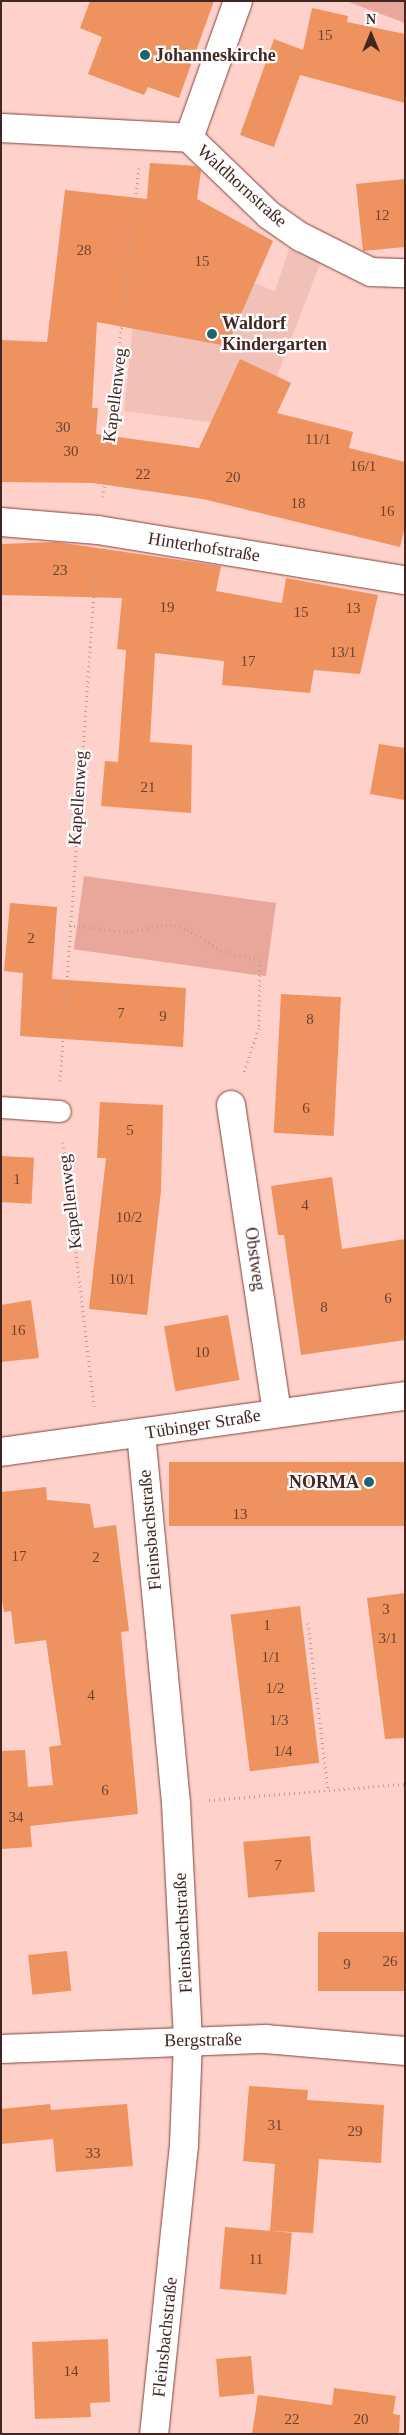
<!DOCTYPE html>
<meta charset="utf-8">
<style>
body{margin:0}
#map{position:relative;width:406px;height:2435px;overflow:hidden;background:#fed1ca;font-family:Georgia,serif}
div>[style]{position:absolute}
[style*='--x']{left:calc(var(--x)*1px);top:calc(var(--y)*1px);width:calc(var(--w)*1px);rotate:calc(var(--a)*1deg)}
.built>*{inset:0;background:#f1c1b8}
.green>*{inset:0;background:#e9a79c;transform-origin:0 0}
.building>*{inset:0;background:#ee935f;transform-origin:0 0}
.path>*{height:3px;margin-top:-1.5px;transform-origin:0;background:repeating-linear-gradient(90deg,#c39c96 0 1px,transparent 0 5px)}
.roads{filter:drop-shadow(0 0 1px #81433a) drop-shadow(0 0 1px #81433a)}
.lane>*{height:21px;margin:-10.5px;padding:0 10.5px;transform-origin:10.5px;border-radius:10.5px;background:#fff}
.street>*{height:28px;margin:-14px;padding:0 14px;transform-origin:14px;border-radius:14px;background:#fff}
.secondary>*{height:28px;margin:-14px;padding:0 14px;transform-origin:14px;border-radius:14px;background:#fff}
.dots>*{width:14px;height:14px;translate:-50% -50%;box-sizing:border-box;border:2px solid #fefefe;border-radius:50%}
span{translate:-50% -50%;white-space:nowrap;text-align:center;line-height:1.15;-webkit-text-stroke:4.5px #fefefe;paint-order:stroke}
.number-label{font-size:15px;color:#6d4131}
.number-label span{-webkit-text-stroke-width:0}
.poi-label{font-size:18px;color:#422622;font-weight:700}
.left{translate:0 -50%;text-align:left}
.right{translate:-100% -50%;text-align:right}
.street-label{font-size:18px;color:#422622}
.frame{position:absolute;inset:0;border:2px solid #422622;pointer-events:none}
.north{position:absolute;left:346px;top:10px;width:50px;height:50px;-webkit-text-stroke:4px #fefefe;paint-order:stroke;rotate:0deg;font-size:14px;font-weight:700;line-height:20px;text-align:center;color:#422622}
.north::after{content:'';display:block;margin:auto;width:18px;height:22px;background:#422622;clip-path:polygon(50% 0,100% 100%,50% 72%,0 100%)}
</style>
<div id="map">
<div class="built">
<i style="clip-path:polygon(150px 163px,201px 166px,197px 200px,254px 283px,275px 291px,289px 249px,321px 261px,277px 376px,291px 383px,269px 430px,124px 411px)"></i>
</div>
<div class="green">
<i style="clip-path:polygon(346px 1px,405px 1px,405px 23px)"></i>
<i style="left:84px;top:876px;width:194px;height:74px;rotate:8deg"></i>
</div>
<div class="building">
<i style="clip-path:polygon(90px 1px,214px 1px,179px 98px,148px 87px,144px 95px,88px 74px,102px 37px,80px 28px)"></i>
<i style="clip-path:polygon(312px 8px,348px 16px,347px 22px,405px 34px,405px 103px,300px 75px,274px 147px,240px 135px,274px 39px,303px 50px)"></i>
<i style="clip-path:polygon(150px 163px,195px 166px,201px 171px,197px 199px,273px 241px,227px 346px,97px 322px,92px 408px,98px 408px,96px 434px,199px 448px,240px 359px,291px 383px,277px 413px,353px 432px,349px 448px,405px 462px,405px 526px,400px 547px,203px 499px,93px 483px,1px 482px,1px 340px,47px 342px,65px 190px,147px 199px)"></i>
<i style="clip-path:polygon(405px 179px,405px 247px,363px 251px,356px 184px)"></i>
<i style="clip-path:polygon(56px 542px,221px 566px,216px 591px,282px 603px,286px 578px,378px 595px,360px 674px,314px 670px,310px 693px,222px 685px,224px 661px,155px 653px,150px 742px,192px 745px,191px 813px,101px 806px,105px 761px,118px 762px,126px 650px,117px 649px,122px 598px,1px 595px,1px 544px)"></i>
<i style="clip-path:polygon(379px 744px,405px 748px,405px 800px,370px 794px)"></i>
<i style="clip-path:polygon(10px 903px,57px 907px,52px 979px,186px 988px,183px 1047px,20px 1036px,23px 973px,4px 971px)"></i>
<i style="left:281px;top:994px;width:60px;height:139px;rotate:3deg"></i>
<i style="clip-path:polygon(100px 1102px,163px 1105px,161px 1191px,147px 1315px,89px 1309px,106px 1158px,97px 1158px)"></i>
<i style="left:1px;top:1156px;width:33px;height:46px;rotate:3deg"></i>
<i style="clip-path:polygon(332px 1177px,342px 1249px,405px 1239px,405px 1340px,301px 1355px,284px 1235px,278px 1235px,271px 1186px)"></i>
<i style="clip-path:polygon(31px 1300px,39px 1358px,1px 1362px,1px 1305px)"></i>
<i style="left:228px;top:1315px;width:66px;height:65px;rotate:80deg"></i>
<i style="left:405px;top:1462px;width:64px;height:236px;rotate:90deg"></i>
<i style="clip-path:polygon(46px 1487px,47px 1500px,90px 1504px,94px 1528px,116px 1525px,129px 1631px,121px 1632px,138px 1814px,30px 1826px,32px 1847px,1px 1849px,1px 1751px,25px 1750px,28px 1787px,53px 1785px,49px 1747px,61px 1745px,46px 1640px,15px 1644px,11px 1611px,4px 1612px,1px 1594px,1px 1492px)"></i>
<i style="clip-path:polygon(405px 1593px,405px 1738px,385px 1739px,367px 1598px)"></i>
<i style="left:300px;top:1606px;width:158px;height:70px;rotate:83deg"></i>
<i style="left:310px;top:1836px;width:56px;height:67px;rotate:85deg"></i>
<i style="left:405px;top:1932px;width:59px;height:87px;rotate:90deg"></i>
<i style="left:67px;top:1951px;width:40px;height:39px;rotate:84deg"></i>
<i style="clip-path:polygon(249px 2086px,308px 2090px,307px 2100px,384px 2105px,381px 2163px,319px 2159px,313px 2233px,270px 2231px,275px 2164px,243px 2161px)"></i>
<i style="clip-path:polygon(50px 2104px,51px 2110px,127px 2104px,133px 2166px,56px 2172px,53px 2139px,1px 2144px,1px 2109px)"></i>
<i style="left:225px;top:2227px;width:67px;height:62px;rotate:5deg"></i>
<i style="clip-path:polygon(108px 2339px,110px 2402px,90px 2403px,91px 2417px,35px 2419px,32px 2342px)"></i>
<i style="left:251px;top:2356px;width:38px;height:35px;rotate:85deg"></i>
<i style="clip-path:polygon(334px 2388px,396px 2396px,393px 2414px,400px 2415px,399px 2434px,252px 2434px,258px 2395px,332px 2405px)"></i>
</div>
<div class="path">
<i style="--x:103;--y:497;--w:331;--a:-83.8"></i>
<i style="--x:69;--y:925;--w:58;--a:6.9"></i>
<i style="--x:127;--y:932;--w:44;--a:-10.5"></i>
<i style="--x:170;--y:924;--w:18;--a:16"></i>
<i style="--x:187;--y:929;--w:39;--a:32"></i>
<i style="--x:220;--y:950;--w:41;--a:14"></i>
<i style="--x:260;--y:960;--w:68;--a:90.8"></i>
<i style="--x:259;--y:1028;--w:49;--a:109.2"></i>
<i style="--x:60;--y:1081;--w:519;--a:-86.02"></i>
<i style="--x:63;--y:1142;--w:266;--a:83.3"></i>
<i style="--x:308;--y:1623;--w:168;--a:83.2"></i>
<i style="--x:209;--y:1800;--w:197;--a:-4.7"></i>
</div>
<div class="roads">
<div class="lane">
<i style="--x:1;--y:1107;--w:59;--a:3.9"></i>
</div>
<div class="street">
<i style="--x:1;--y:128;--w:188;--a:3"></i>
<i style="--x:189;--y:138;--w:145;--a:-70.3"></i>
<i style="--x:189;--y:138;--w:111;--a:43.9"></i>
<i style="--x:269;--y:215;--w:39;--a:35"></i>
<i style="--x:301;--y:237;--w:78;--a:26.6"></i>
<i style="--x:371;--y:272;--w:34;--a:2"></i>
<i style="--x:1;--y:522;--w:97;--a:4.7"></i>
<i style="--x:98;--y:530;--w:311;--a:9.3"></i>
<i style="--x:231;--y:1105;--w:310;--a:81.5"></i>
<i style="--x:141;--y:1433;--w:372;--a:84.6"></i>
<i style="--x:176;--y:1803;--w:238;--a:87.1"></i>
<i style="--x:188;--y:2041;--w:104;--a:92.2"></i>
<i style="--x:184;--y:2145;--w:291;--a:95.9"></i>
<i style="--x:1;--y:2049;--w:264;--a:-2.2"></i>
<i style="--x:265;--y:2039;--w:141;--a:4.9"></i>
</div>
<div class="secondary">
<i style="--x:1;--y:1452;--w:408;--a:-7.9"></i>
</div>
</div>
<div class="dots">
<i style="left:145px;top:55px;background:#1b6671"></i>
<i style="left:212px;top:334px;background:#1b6671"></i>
<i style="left:369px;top:1482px;background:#1b6671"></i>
</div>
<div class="number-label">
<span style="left:325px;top:36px">15</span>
<span style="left:382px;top:216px">12</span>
<span style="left:84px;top:251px">28</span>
<span style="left:202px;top:262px">15</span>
<span style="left:63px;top:428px">30</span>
<span style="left:318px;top:440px">11/1</span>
<span style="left:71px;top:452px">30</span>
<span style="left:363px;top:467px">16/1</span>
<span style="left:143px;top:475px">22</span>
<span style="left:233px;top:478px">20</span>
<span style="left:298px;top:504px">18</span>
<span style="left:387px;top:512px">16</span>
<span style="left:60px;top:571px">23</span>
<span style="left:167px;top:608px">19</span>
<span style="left:353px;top:609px">13</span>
<span style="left:301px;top:613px">15</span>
<span style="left:343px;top:653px">13/1</span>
<span style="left:248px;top:662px">17</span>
<span style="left:148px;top:788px">21</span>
<span style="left:31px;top:939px">2</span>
<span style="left:121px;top:1014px">7</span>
<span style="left:163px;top:1017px">9</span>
<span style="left:310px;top:1020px">8</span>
<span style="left:306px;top:1109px">6</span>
<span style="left:130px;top:1131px">5</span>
<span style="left:17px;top:1180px">1</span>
<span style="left:305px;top:1206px">4</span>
<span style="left:129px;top:1218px">10/2</span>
<span style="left:122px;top:1280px">10/1</span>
<span style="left:388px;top:1299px">6</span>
<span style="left:324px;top:1308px">8</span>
<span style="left:18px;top:1331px">16</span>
<span style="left:202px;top:1353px">10</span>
<span style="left:240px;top:1515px">13</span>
<span style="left:19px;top:1557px">17</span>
<span style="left:96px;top:1558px">2</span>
<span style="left:386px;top:1610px">3</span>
<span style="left:267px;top:1626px">1</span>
<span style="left:388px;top:1639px">3/1</span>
<span style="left:271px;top:1658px">1/1</span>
<span style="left:275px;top:1689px">1/2</span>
<span style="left:91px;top:1696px">4</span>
<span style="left:279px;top:1721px">1/3</span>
<span style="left:283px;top:1752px">1/4</span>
<span style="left:105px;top:1791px">6</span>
<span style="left:16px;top:1818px">34</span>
<span style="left:278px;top:1866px">7</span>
<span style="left:390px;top:1962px">26</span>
<span style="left:347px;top:1965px">9</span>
<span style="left:275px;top:2126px">31</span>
<span style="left:355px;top:2132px">29</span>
<span style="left:93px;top:2154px">33</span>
<span style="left:256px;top:2260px">11</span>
<span style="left:71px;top:2372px">14</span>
<span style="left:292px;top:2420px">22</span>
<span style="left:361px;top:2420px">20</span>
</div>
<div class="poi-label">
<span class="left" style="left:155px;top:55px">Johanneskirche</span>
<span class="left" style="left:222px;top:334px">Waldorf<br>Kindergarten</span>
<span class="right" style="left:359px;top:1482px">NORMA</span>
</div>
<div class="street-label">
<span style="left:242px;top:186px;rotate:42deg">Waldhornstraße</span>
<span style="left:115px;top:395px;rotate:-83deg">Kapellenweg</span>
<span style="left:204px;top:547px;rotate:9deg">Hinterhofstraße</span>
<span style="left:78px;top:798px;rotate:-86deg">Kapellenweg</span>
<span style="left:70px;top:1202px;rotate:-97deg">Kapellenweg</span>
<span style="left:255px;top:1259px;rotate:82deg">Obstweg</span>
<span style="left:203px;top:1424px;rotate:-9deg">Tübinger Straße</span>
<span style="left:150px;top:1530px;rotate:-95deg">Fleinsbachstraße</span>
<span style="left:183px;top:1933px;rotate:-93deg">Fleinsbachstraße</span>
<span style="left:203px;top:2040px;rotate:-1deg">Bergstraße</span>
<span style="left:165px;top:2337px;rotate:-84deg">Fleinsbachstraße</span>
</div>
<div class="frame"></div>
<div class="north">N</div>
</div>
